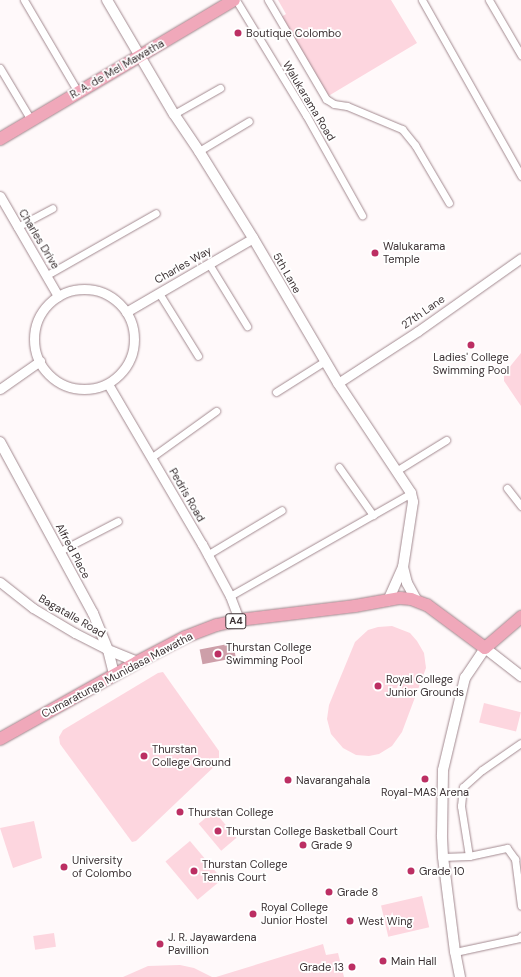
<!DOCTYPE html>
<style>
body{margin:0}
#map{position:relative;width:521px;height:977px;overflow:hidden;background:#fff9fa;font-family:"DM Sans",sans-serif}
div>[style]{position:absolute}
[style*='--x']{left:calc(var(--x)*1px);top:calc(var(--y)*1px);width:calc(var(--w)*1px);rotate:calc(var(--a)*1deg)}
.green>*{inset:0;background:#fdd6df;transform-origin:0 0}
.water>*{inset:0;background:#cd9fa9;transform-origin:0 0}
.roads{filter:drop-shadow(0 0 1px #a38a90) drop-shadow(0 0 1px #a38a90)}
.minor>*{height:7px;margin:-3.5px;padding:0 3.5px;transform-origin:3.5px;border-radius:3.5px;background:#fff}
.tertiary>*{height:9px;margin:-4.5px;padding:0 4.5px;transform-origin:4.5px;border-radius:4.5px;background:#fff}
.tertiary>.ring{margin:-4.5px;padding:0;box-sizing:content-box;background:none;border:9px solid #fff;border-radius:50%}
.secondary>*{height:10px;margin:-5px;padding:0 5px;transform-origin:5px;border-radius:5px;background:#fff}
.trunk>*{height:12px;margin:-6px;padding:0 6px;transform-origin:6px;border-radius:6px;background:#f0a8ba}
.dots>*{width:11px;height:11px;translate:-50% -50%;box-sizing:border-box;border:2px solid #fff;border-radius:50%}
span{translate:-50% -50%;white-space:nowrap;text-align:center;line-height:1.15;-webkit-text-stroke:3.5px #fff;paint-order:stroke}
.shield-label span{padding:1px 3px;background:#fff;border:1px solid;border-radius:3px;-webkit-text-stroke-width:0}
.shield-label{font-size:10px;color:#3c3234;font-weight:700}
.poi-label{font-size:11px;color:#3c3234}
.left{translate:0 -50%;text-align:left}
.right{translate:-100% -50%;text-align:right}
.street-label{font-size:11px;color:#3c3234}
</style>
<div id="map">
<div class="green">
<i style="clip-path:polygon(278px 0,391px 0,417px 43px,325px 98px,278px 19px,286px 14px)"></i>
<i style="clip-path:polygon(521px 353px,521px 406px,504px 381px,504px 375px,508px 369px)"></i>
<i style="clip-path:polygon(392px 626px,410px 633px,417px 641px,424px 653px,426px 668px,402px 732px,392px 746px,379px 754px,369px 756px,356px 755px,343px 748px,331px 734px,327px 719px,329px 705px,355px 642px,368px 630px,378px 627px)"></i>
<i style="clip-path:polygon(163px 672px,219px 751px,219px 762px,136px 841px,132px 842px,60px 744px,59px 737px,63px 730px,158px 673px)"></i>
<i style="left:484px;top:703px;width:38px;height:20px;rotate:14deg"></i>
<i style="left:214px;top:811px;width:35px;height:20px;rotate:50deg"></i>
<i style="clip-path:polygon(34px 821px,42px 858px,13px 868px,0 828px)"></i>
<i style="left:190px;top:841px;width:50px;height:32px;rotate:50deg"></i>
<i style="left:422px;top:896px;width:32px;height:42px;rotate:77deg"></i>
<i style="left:54px;top:933px;width:14px;height:21px;rotate:82deg"></i>
<i style="clip-path:polygon(323px 944px,326px 955px,338px 953px,344px 977px,216px 977px)"></i>
<i style="clip-path:polygon(180px 965px,194px 968px,212px 977px,123px 977px,148px 966px)"></i>
</div>
<div class="water">
<i style="left:233px;top:643px;width:15px;height:34px;rotate:79deg"></i>
</div>
<div class="roads">
<div class="minor">
<i style="--x:24;--y:0;--w:107;--a:59.6"></i>
<i style="--x:236;--y:0;--w:135;--a:58.7"></i>
<i style="--x:306;--y:115;--w:115;--a:60.8"></i>
<i style="--x:268;--y:0;--w:115;--a:59.6"></i>
<i style="--x:326;--y:99;--w:9;--a:32"></i>
<i style="--x:334;--y:104;--w:13;--a:9"></i>
<i style="--x:347;--y:106;--w:60;--a:22.7"></i>
<i style="--x:402;--y:129;--w:21;--a:51"></i>
<i style="--x:415;--y:145;--w:67;--a:59.6"></i>
<i style="--x:422;--y:0;--w:202;--a:60.6"></i>
<i style="--x:489;--y:0;--w:64;--a:59.8"></i>
<i style="--x:0;--y:68;--w:61;--a:59.2"></i>
<i style="--x:174;--y:114;--w:53;--a:-29.5"></i>
<i style="--x:199;--y:151;--w:58;--a:-31"></i>
<i style="--x:17;--y:227;--w:40;--a:-28"></i>
<i style="--x:209;--y:264;--w:73;--a:58.5"></i>
<i style="--x:47;--y:275;--w:125;--a:-29.6"></i>
<i style="--x:159;--y:293;--w:74;--a:58.2"></i>
<i style="--x:276;--y:392;--w:58;--a:-32.3"></i>
<i style="--x:152;--y:457;--w:79;--a:-35.7"></i>
<i style="--x:339;--y:467;--w:59;--a:54.7"></i>
<i style="--x:396;--y:471;--w:59;--a:-31.8"></i>
<i style="--x:507;--y:488;--w:23;--a:52"></i>
<i style="--x:60;--y:551;--w:65;--a:-27.3"></i>
<i style="--x:207;--y:555;--w:87;--a:-31"></i>
<i style="--x:230;--y:596;--w:208;--a:-29.6"></i>
<i style="--x:469;--y:856;--w:51;--a:-99.1"></i>
<i style="--x:461;--y:806;--w:19;--a:-84"></i>
<i style="--x:463;--y:787;--w:25;--a:-42"></i>
<i style="--x:482;--y:770;--w:47;--a:-34.7"></i>
<i style="--x:443;--y:857;--w:26;--a:-2"></i>
<i style="--x:469;--y:856;--w:39;--a:-12"></i>
<i style="--x:507;--y:848;--w:14;--a:54"></i>
<i style="--x:515;--y:859;--w:47;--a:82.7"></i>
<i style="--x:455;--y:952;--w:66;--a:-12.2"></i>
<i style="--x:520;--y:938;--w:2;--a:-63"></i>
</div>
<div class="tertiary">
<i style="--x:0;--y:196;--w:116;--a:59.9"></i>
<i class="ring" style="left:34px;top:289px;width:91px;height:91px"></i>
<i style="--x:126;--y:312;--w:147;--a:-30.2"></i>
<i style="--x:338;--y:383;--w:95;--a:-33"></i>
<i style="--x:418;--y:331;--w:126;--a:-35.3"></i>
<i style="--x:108;--y:384;--w:186;--a:59.6"></i>
<i style="--x:202;--y:544;--w:59;--a:61.7"></i>
<i style="--x:230;--y:596;--w:26;--a:69"></i>
<i style="--x:0;--y:389;--w:49;--a:-35"></i>
<i style="--x:0;--y:582;--w:42;--a:38.2"></i>
<i style="--x:33;--y:608;--w:49;--a:30.8"></i>
<i style="--x:75;--y:633;--w:37;--a:27"></i>
</div>
<div class="secondary">
<i style="--x:107;--y:0;--w:132;--a:59.6"></i>
<i style="--x:174;--y:114;--w:45;--a:56"></i>
<i style="--x:199;--y:151;--w:102;--a:58.2"></i>
<i style="--x:253;--y:238;--w:168;--a:59.6"></i>
<i style="--x:338;--y:383;--w:132;--a:56.4"></i>
<i style="--x:411;--y:493;--w:9;--a:77"></i>
<i style="--x:413;--y:502;--w:66;--a:98.7"></i>
<i style="--x:403;--y:567;--w:37;--a:114"></i>
<i style="--x:0;--y:442;--w:195;--a:61.5"></i>
<i style="--x:93;--y:613;--w:40;--a:68"></i>
<i style="--x:108;--y:650;--w:25;--a:76"></i>
<i style="--x:403;--y:567;--w:16;--a:76"></i>
<i style="--x:407;--y:583;--w:21;--a:61"></i>
<i style="--x:108;--y:650;--w:31;--a:22"></i>
<i style="--x:460;--y:977;--w:25;--a:-101"></i>
<i style="--x:455;--y:952;--w:96;--a:-97.2"></i>
<i style="--x:443;--y:857;--w:22;--a:-93"></i>
<i style="--x:442;--y:835;--w:65;--a:-89.1"></i>
<i style="--x:443;--y:770;--w:95;--a:-76.6"></i>
<i style="--x:465;--y:678;--w:36;--a:-56"></i>
<i style="--x:485;--y:648;--w:46;--a:37.9"></i>
</div>
<div class="trunk">
<i style="--x:0;--y:139;--w:272;--a:-30.7"></i>
<i style="--x:0;--y:739;--w:157;--a:-29.3"></i>
<i style="--x:137;--y:662;--w:54;--a:-27.5"></i>
<i style="--x:185;--y:637;--w:34;--a:-21"></i>
<i style="--x:217;--y:625;--w:23;--a:-13"></i>
<i style="--x:239;--y:620;--w:117;--a:-6.9"></i>
<i style="--x:355;--y:606;--w:46;--a:-10.1"></i>
<i style="--x:400;--y:598;--w:11;--a:5"></i>
<i style="--x:411;--y:599;--w:17;--a:21"></i>
<i style="--x:427;--y:605;--w:72;--a:36.6"></i>
<i style="--x:485;--y:648;--w:48;--a:-40.7"></i>
</div>
</div>
<div class="dots">
<i style="left:238px;top:33px;background:#bc2f63"></i>
<i style="left:375px;top:253px;background:#bc2f63"></i>
<i style="left:471px;top:345px;background:#bc2f63"></i>
<i style="left:218px;top:654px;background:#bc2f63"></i>
<i style="left:378px;top:686px;background:#bc2f63"></i>
<i style="left:144px;top:756px;background:#bc2f63"></i>
<i style="left:425px;top:779px;background:#bc2f63"></i>
<i style="left:288px;top:780px;background:#bc2f63"></i>
<i style="left:180px;top:812px;background:#bc2f63"></i>
<i style="left:218px;top:831px;background:#bc2f63"></i>
<i style="left:303px;top:845px;background:#bc2f63"></i>
<i style="left:64px;top:867px;background:#bc2f63"></i>
<i style="left:194px;top:871px;background:#bc2f63"></i>
<i style="left:411px;top:871px;background:#bc2f63"></i>
<i style="left:329px;top:892px;background:#bc2f63"></i>
<i style="left:253px;top:914px;background:#bc2f63"></i>
<i style="left:350px;top:921px;background:#bc2f63"></i>
<i style="left:160px;top:944px;background:#bc2f63"></i>
<i style="left:383px;top:961px;background:#bc2f63"></i>
<i style="left:352px;top:967px;background:#bc2f63"></i>
</div>
<div class="shield-label">
<span style="left:236px;top:621px">A4</span>
</div>
<div class="poi-label">
<span class="left" style="left:246px;top:33px">Boutique Colombo</span>
<span class="left" style="left:383px;top:253px">Walukarama<br>Temple</span>
<span style="left:471px;top:364px">Ladies' College<br>Swimming Pool</span>
<span class="left" style="left:226px;top:654px">Thurstan College<br>Swimming Pool</span>
<span class="left" style="left:386px;top:686px">Royal College<br>Junior Grounds</span>
<span class="left" style="left:152px;top:756px">Thurstan<br>College Ground</span>
<span class="left" style="left:296px;top:780px">Navarangahala</span>
<span style="left:425px;top:792px">Royal-MAS Arena</span>
<span class="left" style="left:188px;top:812px">Thurstan College</span>
<span class="left" style="left:226px;top:831px">Thurstan College Basketball Court</span>
<span class="left" style="left:311px;top:845px">Grade 9</span>
<span class="left" style="left:72px;top:867px">University<br>of Colombo</span>
<span class="left" style="left:202px;top:871px">Thurstan College<br>Tennis Court</span>
<span class="left" style="left:419px;top:871px">Grade 10</span>
<span class="left" style="left:337px;top:892px">Grade 8</span>
<span class="left" style="left:261px;top:914px">Royal College<br>Junior Hostel</span>
<span class="left" style="left:358px;top:921px">West Wing</span>
<span class="left" style="left:168px;top:944px">J. R. Jayawardena<br>Pavillion</span>
<span class="left" style="left:391px;top:961px">Main Hall</span>
<span class="right" style="left:344px;top:967px">Grade 13</span>
</div>
<div class="street-label">
<span style="left:117px;top:69px;rotate:-30deg">R. A. de Mel Mawatha</span>
<span style="left:309px;top:101px;rotate:59deg">Walukarama Road</span>
<span style="left:39px;top:239px;rotate:59deg">Charles Drive</span>
<span style="left:183px;top:265px;rotate:-30deg">Charles Way</span>
<span style="left:287px;top:273px;rotate:60deg">5th Lane</span>
<span style="left:423px;top:312px;rotate:-35deg">27th Lane</span>
<span style="left:187px;top:495px;rotate:60deg">Pedris Road</span>
<span style="left:73px;top:551px;rotate:62deg">Alfred Place</span>
<span style="left:72px;top:616px;rotate:30deg">Bagatalle Road</span>
<span style="left:117px;top:675px;rotate:-28deg">Cumaratunga Munidasa Mawatha</span>
</div>
</div>
